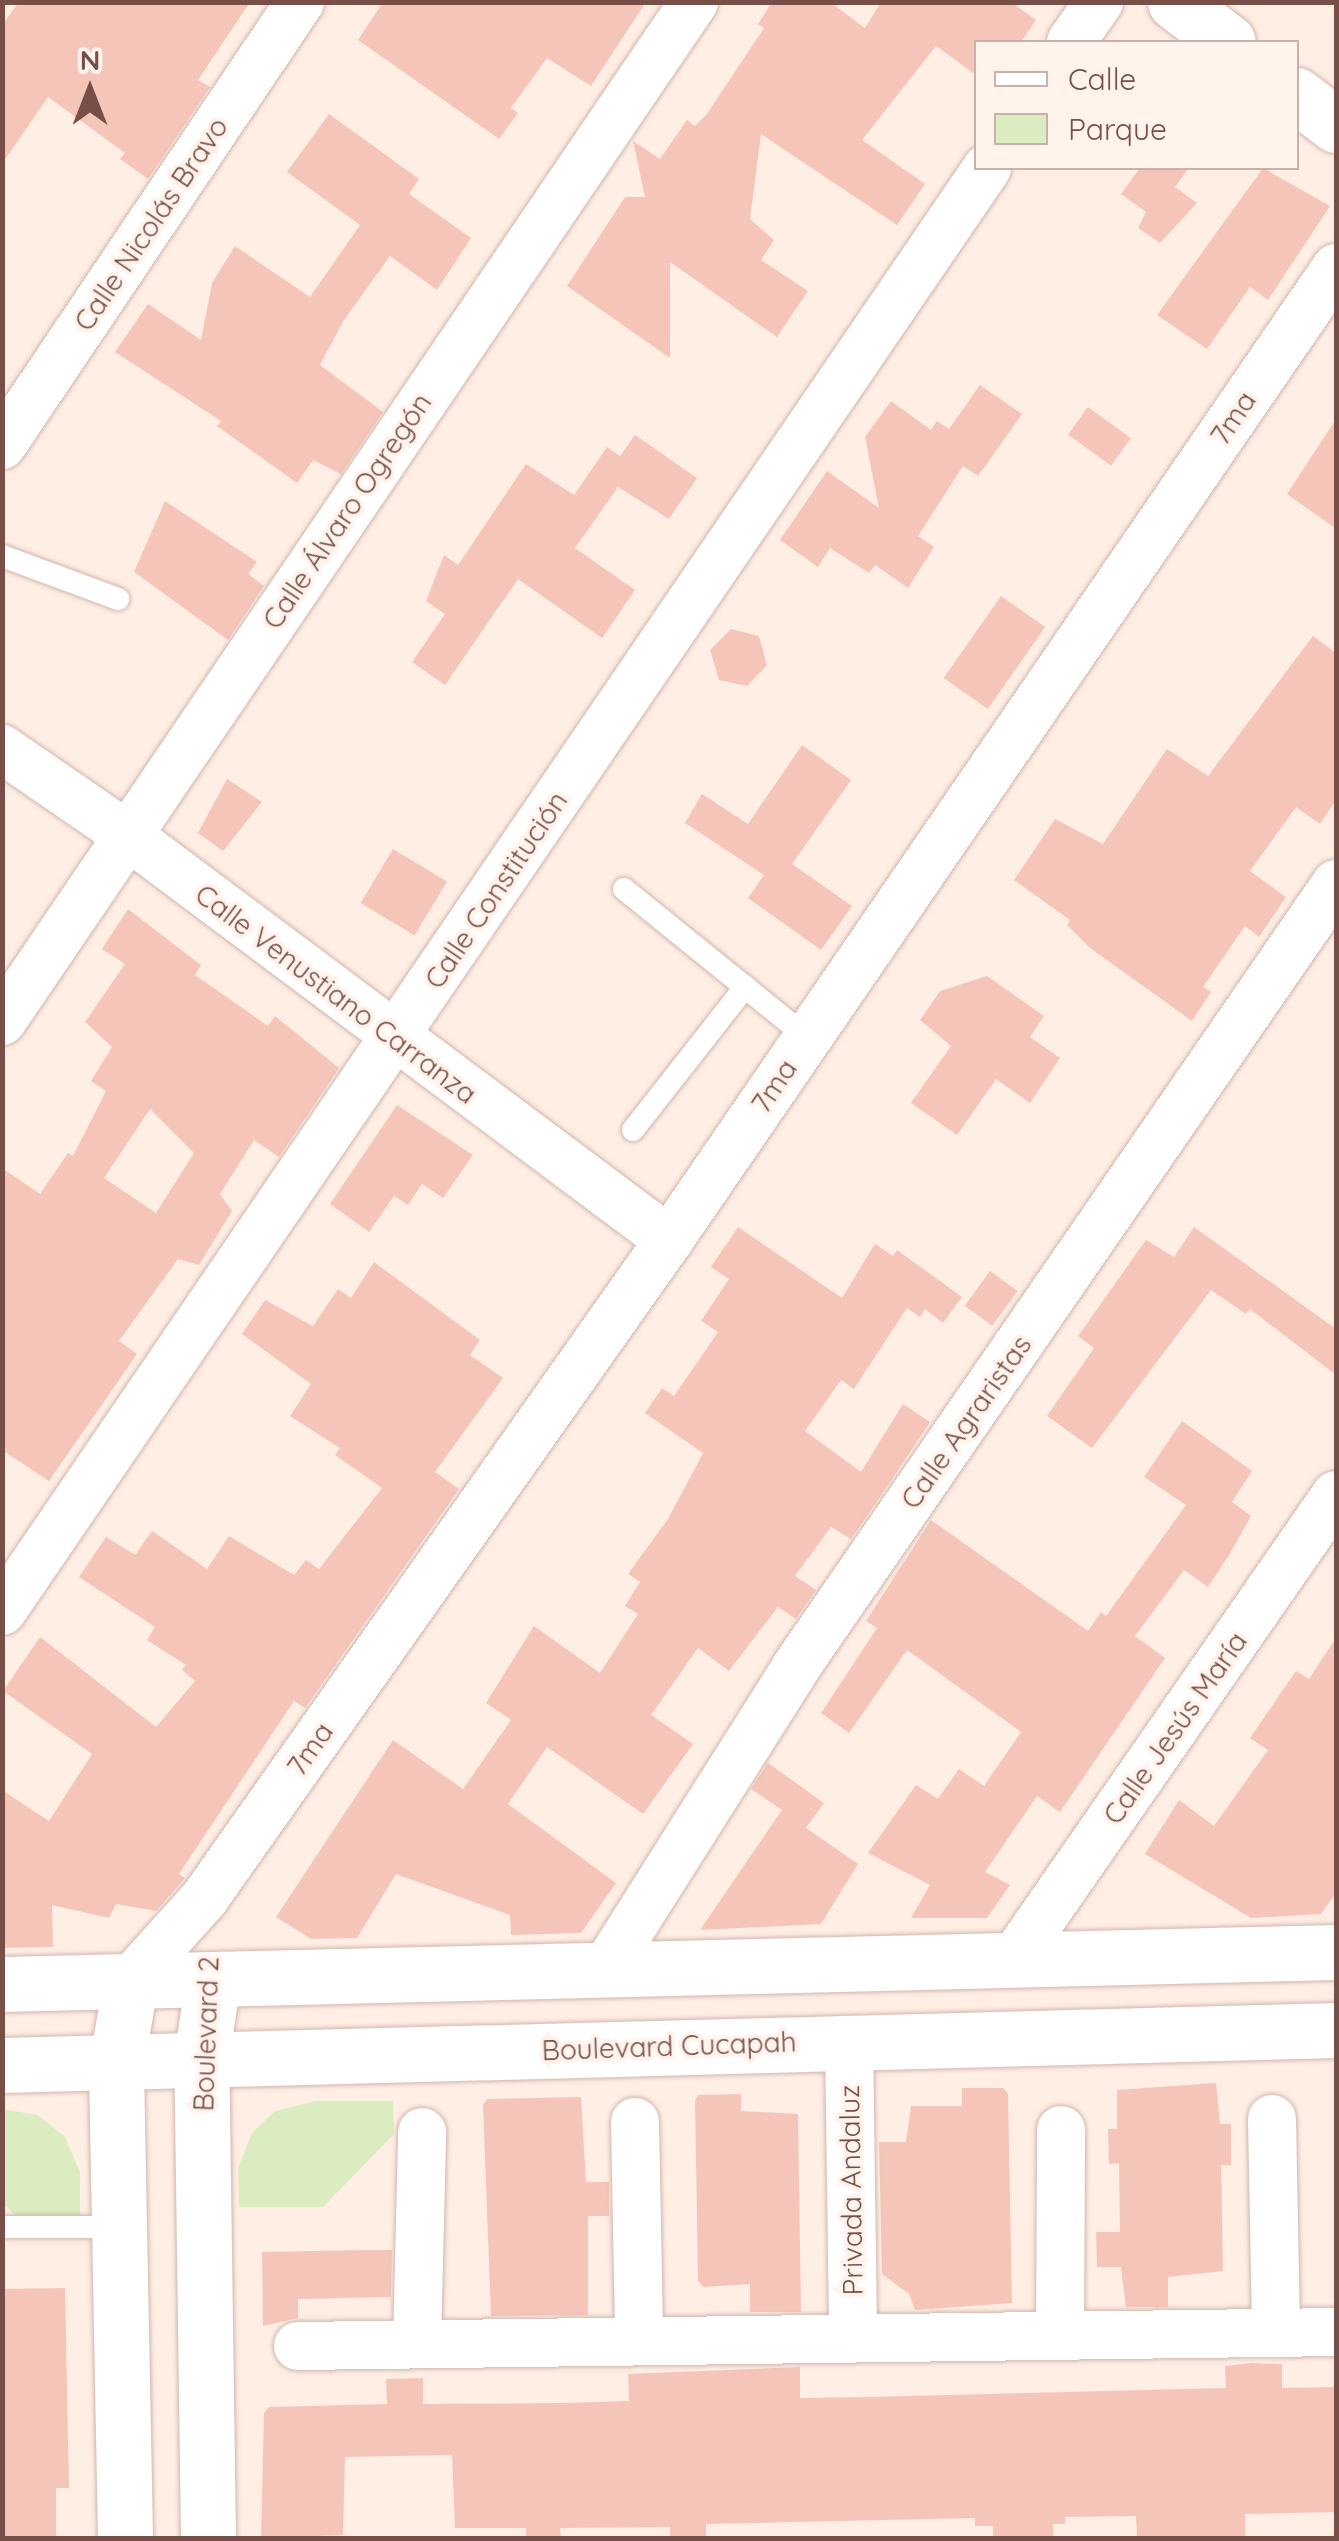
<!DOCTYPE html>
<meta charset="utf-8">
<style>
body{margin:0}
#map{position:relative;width:1339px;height:2541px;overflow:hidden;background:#feeee4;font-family:Quicksand,sans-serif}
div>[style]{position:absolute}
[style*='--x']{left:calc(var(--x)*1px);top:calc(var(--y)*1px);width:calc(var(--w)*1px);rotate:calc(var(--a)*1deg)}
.green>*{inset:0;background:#dcecc1}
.building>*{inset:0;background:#f5c5ba;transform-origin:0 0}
.roads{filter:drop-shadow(0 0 2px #d2b6ac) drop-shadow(0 0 2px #d2b6ac)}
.service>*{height:22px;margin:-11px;padding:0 11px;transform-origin:11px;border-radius:11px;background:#fff}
.minor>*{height:48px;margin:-24px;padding:0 24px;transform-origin:24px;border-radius:24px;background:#fff}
.tertiary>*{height:55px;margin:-27.5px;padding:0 27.5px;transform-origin:27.5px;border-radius:27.5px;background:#fff}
.secondary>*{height:55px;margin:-27.5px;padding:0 27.5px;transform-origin:27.5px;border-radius:27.5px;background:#fff}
span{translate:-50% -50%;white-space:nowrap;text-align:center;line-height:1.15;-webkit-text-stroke:8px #fff3ec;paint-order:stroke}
.street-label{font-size:28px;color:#784f48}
.frame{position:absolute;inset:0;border:5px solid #784f48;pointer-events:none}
.legend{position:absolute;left:974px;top:40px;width:325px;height:130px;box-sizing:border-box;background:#fff3ec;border:2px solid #c9b1aa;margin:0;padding:12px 18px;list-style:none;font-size:30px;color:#784f48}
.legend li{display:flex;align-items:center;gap:20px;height:50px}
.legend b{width:50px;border:2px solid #c9b1aa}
.north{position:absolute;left:40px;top:40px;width:100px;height:100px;-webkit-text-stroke:8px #fff3ec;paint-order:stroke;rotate:0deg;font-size:28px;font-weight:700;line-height:40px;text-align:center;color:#784f48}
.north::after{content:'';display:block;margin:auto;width:35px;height:45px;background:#784f48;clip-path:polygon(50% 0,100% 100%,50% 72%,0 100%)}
</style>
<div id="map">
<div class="green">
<i style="clip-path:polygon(315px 2101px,393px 2101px,394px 2134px,323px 2207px,239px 2207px,238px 2168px,252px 2133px,275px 2111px)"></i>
<i style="clip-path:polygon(2px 2109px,38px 2115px,65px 2137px,80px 2172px,80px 2217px,17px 2217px,3px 2203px)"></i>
</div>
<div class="building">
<i style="clip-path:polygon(19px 2px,250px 2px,198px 80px,210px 87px,148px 179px,120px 159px,125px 153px,48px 97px,2px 164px,2px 25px)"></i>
<i style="clip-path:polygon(383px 2px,646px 2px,591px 86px,547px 58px,511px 108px,518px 113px,499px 139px,358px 40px)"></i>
<i style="clip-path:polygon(772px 2px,830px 2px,865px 28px,881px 2px,1011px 2px,1036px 20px,1021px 42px,976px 42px,976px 75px,936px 46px,862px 140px,925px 184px,897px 225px,761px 134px,750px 219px,774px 240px,761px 260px,808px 291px,777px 337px,670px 262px,670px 358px,567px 286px,625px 197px,645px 197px,633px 141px,660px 159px,687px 120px,695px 126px,707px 114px,764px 28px,758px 24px)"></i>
<i style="clip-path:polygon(329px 114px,419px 179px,409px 194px,471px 238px,437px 290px,390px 256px,344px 320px,320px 365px,383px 412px,341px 474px,313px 460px,297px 483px,217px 426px,221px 421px,115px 352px,148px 304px,201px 340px,212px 283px,235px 246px,310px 297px,360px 225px,287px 172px)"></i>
<i style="clip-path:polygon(1140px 168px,1189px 168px,1175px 187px,1197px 203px,1160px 243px,1138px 228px,1146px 212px,1121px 194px)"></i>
<i style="clip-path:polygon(1263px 168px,1330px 206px,1268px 300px,1250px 287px,1207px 349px,1157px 315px)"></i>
<i style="clip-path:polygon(980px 385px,1022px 414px,978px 476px,963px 466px,918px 536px,934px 547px,908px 588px,875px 565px,869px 573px,830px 548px,818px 567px,780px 540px,827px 471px,879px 508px,865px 437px,891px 401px,931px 430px,937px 421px,949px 429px)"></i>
<i style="left:1088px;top:407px;width:53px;height:34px;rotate:36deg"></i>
<i style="clip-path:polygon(1336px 419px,1336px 529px,1287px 494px)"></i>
<i style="clip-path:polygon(635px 435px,697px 478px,669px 519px,618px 487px,575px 548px,635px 590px,602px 638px,518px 579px,445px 685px,412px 662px,445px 614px,426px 601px,444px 555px,458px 565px,526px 464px,574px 495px,607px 447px,620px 456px)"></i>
<i style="clip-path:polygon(165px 501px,257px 562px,248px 574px,264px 586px,228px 640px,134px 572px)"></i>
<i style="left:1001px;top:596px;width:54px;height:100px;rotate:35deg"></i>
<i style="clip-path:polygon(731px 629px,759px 636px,767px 665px,747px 686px,719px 680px,710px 650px)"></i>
<i style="clip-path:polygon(1313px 636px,1336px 653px,1336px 800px,1320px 824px,1296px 807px,1250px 871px,1286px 897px,1259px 937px,1245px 926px,1203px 987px,1211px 992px,1192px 1021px,1090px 948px,1067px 925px,1070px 920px,1014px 880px,1055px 819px,1103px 844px,1167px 749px,1208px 776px)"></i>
<i style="clip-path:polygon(802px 745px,851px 780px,792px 864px,852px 906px,821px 950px,748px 898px,764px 875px,685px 823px,702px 794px,748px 824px)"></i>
<i style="clip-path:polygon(227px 779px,262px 802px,223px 851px,198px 833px)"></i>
<i style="left:393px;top:849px;width:63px;height:63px;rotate:31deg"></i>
<i style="clip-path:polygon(evenodd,128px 909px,201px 965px,195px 975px,268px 1026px,275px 1016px,339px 1068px,279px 1157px,254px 1140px,220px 1194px,232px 1211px,199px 1265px,178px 1259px,119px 1341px,137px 1354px,49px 1481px,2px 1450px,2px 1168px,40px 1194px,68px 1153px,73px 1156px,106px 1091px,91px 1081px,112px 1047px,85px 1022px,125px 964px,102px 949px,128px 909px,150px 1109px,194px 1153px,156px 1213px,104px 1178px,150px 1109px)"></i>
<i style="clip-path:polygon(987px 976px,1044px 1016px,1030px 1037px,1060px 1058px,1030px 1103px,996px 1079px,957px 1135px,911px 1103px,951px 1046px,920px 1020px,940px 991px)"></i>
<i style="clip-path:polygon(397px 1105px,473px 1155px,443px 1198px,422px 1184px,408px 1205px,394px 1196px,369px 1232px,330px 1204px)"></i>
<i style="clip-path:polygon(738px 1227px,842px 1298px,875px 1244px,893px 1256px,897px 1250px,962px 1297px,943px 1323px,925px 1309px,920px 1317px,907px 1308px,854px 1389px,841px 1380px,805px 1431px,861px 1472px,903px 1404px,930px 1422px,886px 1488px,851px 1539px,831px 1527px,795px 1576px,816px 1590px,796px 1619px,778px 1607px,729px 1671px,698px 1648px,651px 1715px,693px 1744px,643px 1814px,547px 1747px,508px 1804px,616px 1883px,581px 1933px,511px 1935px,510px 1915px,396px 1874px,357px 1938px,311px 1939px,276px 1917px,393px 1740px,463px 1789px,511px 1720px,486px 1703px,534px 1626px,600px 1673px,638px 1614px,625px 1606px,640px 1582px,628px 1574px,668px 1519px,703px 1453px,645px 1413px,662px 1388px,674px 1396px,718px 1332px,701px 1321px,729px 1279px,711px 1267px)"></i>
<i style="clip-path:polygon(1194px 1227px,1336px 1329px,1336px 1375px,1250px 1309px,1246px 1314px,1211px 1290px,1092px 1448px,1047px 1416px,1094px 1348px,1078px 1336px,1146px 1240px,1174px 1257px)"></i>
<i style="clip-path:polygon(374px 1262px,480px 1340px,470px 1355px,503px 1378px,435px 1472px,459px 1489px,305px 1708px,294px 1701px,179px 1874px,185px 1878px,156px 1911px,116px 1904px,109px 1918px,52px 1905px,53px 1947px,2px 1948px,2px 1790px,49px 1821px,92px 1754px,3px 1691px,40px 1637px,156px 1727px,195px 1681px,182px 1670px,186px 1665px,147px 1640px,155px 1627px,79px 1577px,106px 1537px,135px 1555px,152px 1531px,207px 1569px,229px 1536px,294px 1575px,306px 1560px,319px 1569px,382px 1488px,335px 1455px,340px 1448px,290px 1416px,311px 1384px,242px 1334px,265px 1300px,313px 1326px,338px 1289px,351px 1298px)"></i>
<i style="left:990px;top:1271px;width:34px;height:43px;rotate:36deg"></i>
<i style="clip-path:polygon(1182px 1421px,1252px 1471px,1232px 1502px,1251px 1516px,1231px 1552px,1208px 1587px,1184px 1570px,1135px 1636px,1165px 1658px,1060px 1812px,1037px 1796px,985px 1872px,1010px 1885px,987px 1918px,911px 1918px,930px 1885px,868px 1853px,916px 1785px,938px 1799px,959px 1769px,984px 1786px,1021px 1732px,907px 1650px,849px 1733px,821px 1713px,877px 1628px,866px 1621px,931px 1520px,1088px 1631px,1101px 1612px,1106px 1616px,1186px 1505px,1144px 1477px)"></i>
<i style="clip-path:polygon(1336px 1638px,1336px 1893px,1321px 1914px,1251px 1918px,1145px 1854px,1179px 1800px,1214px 1826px,1268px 1750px,1250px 1738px,1296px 1671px,1309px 1679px)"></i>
<i style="clip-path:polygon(768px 1763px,824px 1803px,806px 1828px,858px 1864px,821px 1924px,700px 1930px,782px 1810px,751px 1789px)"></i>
<i style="clip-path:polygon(1216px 2083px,1220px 2124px,1231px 2124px,1231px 2165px,1221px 2165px,1223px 2271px,1168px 2277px,1168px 2307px,1126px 2307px,1121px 2267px,1097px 2267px,1096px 2232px,1120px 2232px,1119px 2163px,1109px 2164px,1108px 2129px,1117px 2129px,1117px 2090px)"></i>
<i style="clip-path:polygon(962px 2088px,1003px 2088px,1008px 2094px,1012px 2303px,915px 2310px,909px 2294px,882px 2274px,879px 2142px,906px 2142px,911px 2106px,962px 2106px)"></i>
<i style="clip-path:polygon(741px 2094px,741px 2111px,798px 2114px,801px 2312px,750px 2312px,750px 2284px,703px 2287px,698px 2281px,695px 2101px,698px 2095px)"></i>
<i style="clip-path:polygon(581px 2097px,586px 2182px,609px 2182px,609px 2216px,588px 2216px,588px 2315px,491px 2316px,483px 2105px,487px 2099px)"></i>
<i style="clip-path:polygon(366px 2250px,392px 2250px,391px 2297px,298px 2299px,298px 2318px,263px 2326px,262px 2252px)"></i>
<i style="clip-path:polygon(65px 2288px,69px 2488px,56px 2488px,56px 2536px,2px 2537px,2px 2289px)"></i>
<i style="clip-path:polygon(1251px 2363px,1282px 2364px,1282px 2388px,1336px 2387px,1336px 2512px,1245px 2514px,1245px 2538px,1137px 2537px,1136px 2516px,1065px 2517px,1065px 2524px,1053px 2524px,1053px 2536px,1029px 2538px,993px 2538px,993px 2526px,975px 2526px,975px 2518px,706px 2524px,706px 2538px,670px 2538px,670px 2527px,560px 2528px,561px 2538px,526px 2538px,526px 2528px,455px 2528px,452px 2455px,345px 2457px,343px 2535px,261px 2538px,264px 2413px,269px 2407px,387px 2404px,386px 2379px,423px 2378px,423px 2404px,564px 2403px,629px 2401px,628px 2374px,800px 2367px,800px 2398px,868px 2397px,1226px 2388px,1225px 2366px)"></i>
</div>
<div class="roads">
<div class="service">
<i style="--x:2;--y:556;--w:124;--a:20.3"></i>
<i style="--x:624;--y:889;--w:237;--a:39"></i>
<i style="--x:633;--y:1130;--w:182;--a:-51.9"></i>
<i style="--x:2;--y:2227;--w:117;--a:0"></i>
</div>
<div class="minor">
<i style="--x:1071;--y:42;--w:49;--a:-55"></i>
<i style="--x:2;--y:445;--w:534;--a:-56.07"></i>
<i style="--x:2;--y:749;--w:152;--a:34.5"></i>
<i style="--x:127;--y:835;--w:677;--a:36.77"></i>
<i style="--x:2;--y:1021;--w:1232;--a:-55.82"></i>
<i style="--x:2;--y:1611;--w:1747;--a:-55.68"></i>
<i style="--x:1013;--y:1960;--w:566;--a:-55.22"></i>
<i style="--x:606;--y:1968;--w:356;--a:-57.7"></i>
<i style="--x:796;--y:1667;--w:951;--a:-55.41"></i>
<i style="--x:131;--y:1980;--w:109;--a:-48"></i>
<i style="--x:204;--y:1899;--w:807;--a:-54.79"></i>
<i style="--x:669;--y:1240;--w:1179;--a:-55.54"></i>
<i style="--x:849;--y:2041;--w:297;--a:89.2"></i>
<i style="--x:1272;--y:2119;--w:213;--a:88.9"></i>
<i style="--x:635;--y:2122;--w:218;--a:88.9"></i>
<i style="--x:1060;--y:2335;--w:205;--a:-89.7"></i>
<i style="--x:417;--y:2344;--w:212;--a:-88.6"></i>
<i style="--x:298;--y:2346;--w:1038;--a:-0.77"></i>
</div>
<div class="tertiary">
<i style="--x:1175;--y:2;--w:66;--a:37"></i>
<i style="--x:1296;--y:95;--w:50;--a:36.9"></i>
</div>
<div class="secondary">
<i style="--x:2;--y:1984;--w:1334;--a:-1.37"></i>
<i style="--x:2;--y:2065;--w:1334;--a:-1.5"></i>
<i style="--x:125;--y:2538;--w:473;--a:-91.1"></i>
<i style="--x:116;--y:2065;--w:86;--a:-80"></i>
<i style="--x:208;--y:2538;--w:478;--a:-90.8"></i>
<i style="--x:201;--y:2060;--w:82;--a:-81.6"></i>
</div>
</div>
<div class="street-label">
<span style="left:151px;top:224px;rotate:-56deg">Calle Nicolás Bravo</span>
<span style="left:1233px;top:418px;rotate:-56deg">7ma</span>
<span style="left:347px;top:511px;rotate:-56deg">Calle Álvaro Ogregón</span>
<span style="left:496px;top:890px;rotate:-56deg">Calle Constitución</span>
<span style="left:336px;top:994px;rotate:37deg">Calle Venustiano Carranza</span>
<span style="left:774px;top:1086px;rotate:-56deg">7ma</span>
<span style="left:966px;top:1422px;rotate:-55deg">Calle Agraristas</span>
<span style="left:1175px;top:1728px;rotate:-55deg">Calle Jesús María</span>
<span style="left:310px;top:1749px;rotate:-55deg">7ma</span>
<span style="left:206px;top:2034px;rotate:-88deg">Boulevard 2</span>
<span style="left:669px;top:2046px;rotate:-2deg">Boulevard Cucapah</span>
<span style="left:851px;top:2190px;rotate:-91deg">Privada Andaluz</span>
</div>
<div class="frame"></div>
<ul class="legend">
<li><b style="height:12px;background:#fff"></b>Calle</li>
<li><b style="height:28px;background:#dcecc1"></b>Parque</li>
</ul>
<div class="north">N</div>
</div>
